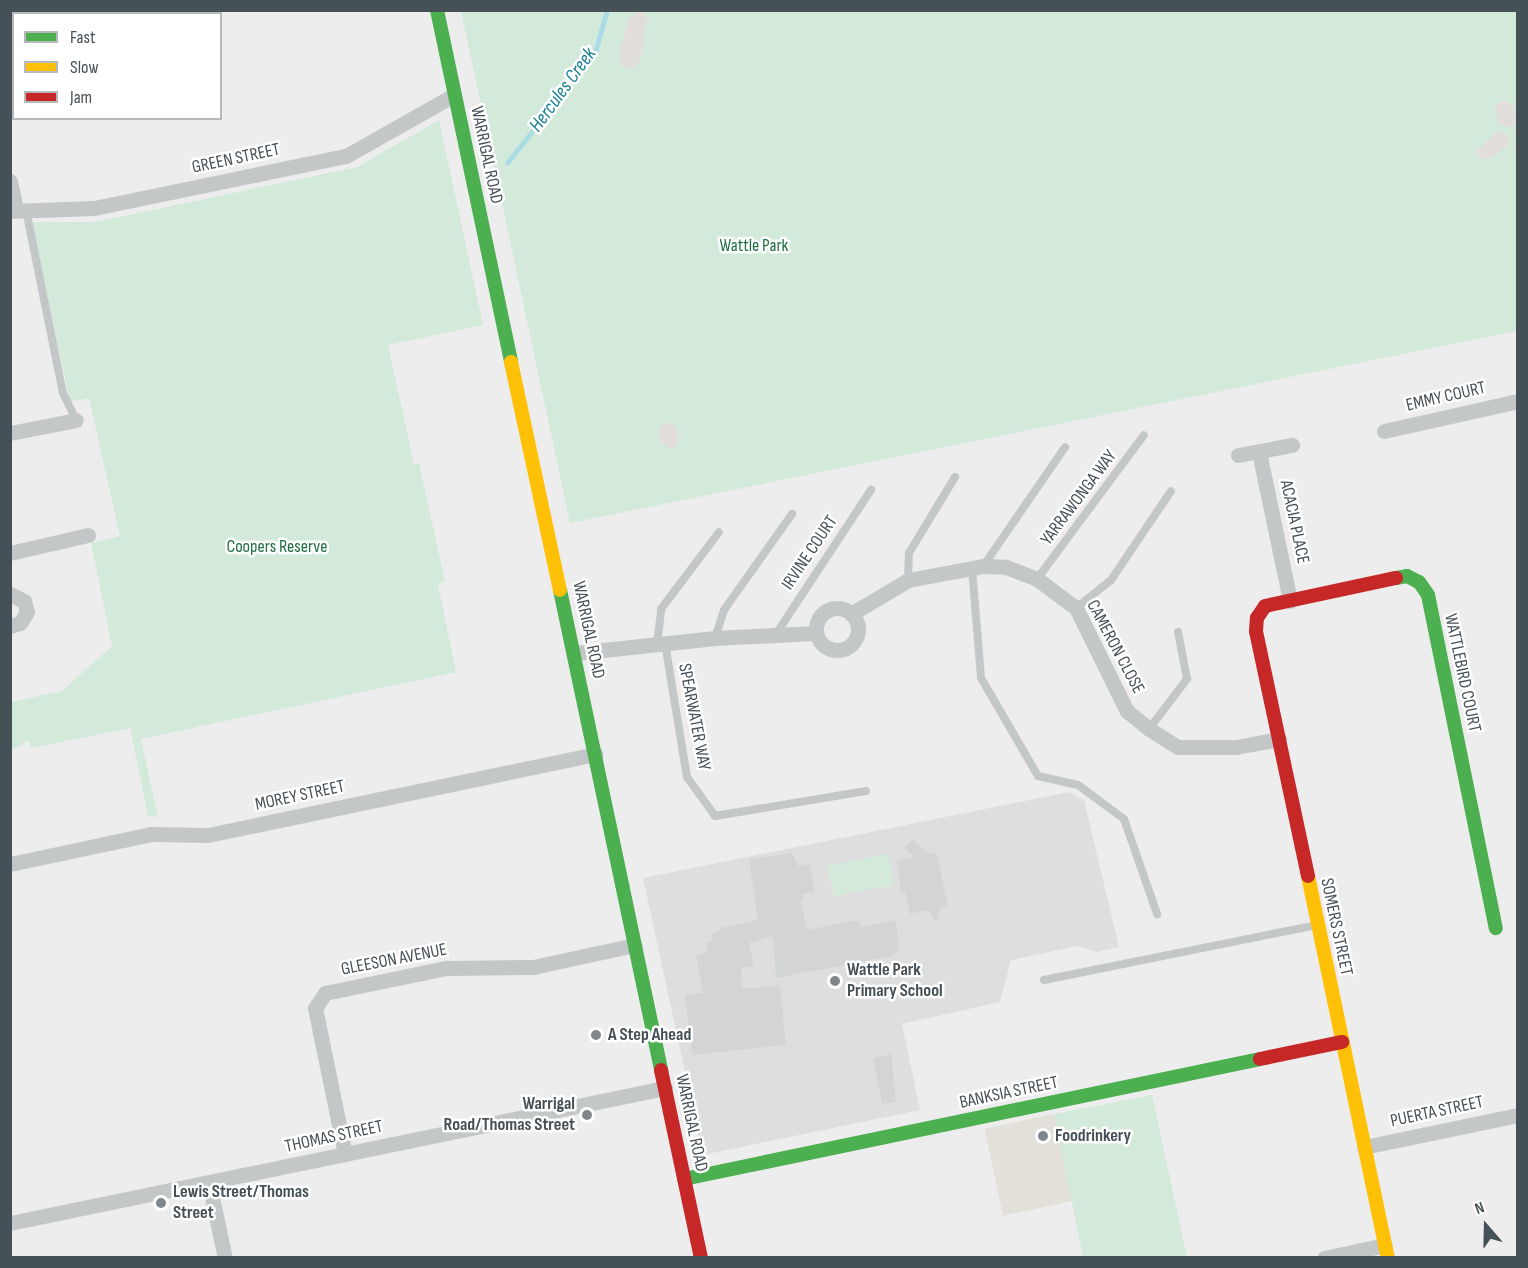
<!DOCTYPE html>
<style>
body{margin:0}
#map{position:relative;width:1528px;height:1268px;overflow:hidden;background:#ededed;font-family:"Sofia Sans Condensed",sans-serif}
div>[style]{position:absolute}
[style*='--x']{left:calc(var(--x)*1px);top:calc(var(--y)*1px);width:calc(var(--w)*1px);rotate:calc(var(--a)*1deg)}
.commercial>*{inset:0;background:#e3e0da;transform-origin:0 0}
.education>*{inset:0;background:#dfdede}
.green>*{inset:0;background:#d3eadb;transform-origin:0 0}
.sand>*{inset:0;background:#e1ded9}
.stream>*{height:4.5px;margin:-2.25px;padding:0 2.25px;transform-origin:2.25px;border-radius:2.25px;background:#abdce5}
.building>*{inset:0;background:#d3d4d6}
.lane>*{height:8px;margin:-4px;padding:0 4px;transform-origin:4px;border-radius:4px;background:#c4c7c8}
.street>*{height:15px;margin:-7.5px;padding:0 7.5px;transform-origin:7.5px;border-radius:7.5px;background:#c4c7c8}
.street>.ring{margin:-7.5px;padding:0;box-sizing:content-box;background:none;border:15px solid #c4c7c8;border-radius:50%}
.fast>*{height:14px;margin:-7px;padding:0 7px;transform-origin:7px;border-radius:7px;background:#4caf50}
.slow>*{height:14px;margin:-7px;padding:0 7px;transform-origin:7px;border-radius:7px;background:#ffc107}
.jam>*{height:14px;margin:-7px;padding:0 7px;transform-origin:7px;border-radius:7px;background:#c62828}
.dots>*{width:16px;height:16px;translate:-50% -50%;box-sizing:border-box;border:3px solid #fff;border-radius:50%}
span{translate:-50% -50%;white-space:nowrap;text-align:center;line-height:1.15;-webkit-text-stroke:5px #fff;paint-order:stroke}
.street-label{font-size:18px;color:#465057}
.park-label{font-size:18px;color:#206f43}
.poi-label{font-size:18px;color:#465057;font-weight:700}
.left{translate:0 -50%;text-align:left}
.right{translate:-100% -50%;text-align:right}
.water-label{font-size:20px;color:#1b8195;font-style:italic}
.frame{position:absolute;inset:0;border:12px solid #465057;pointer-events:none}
.legend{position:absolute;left:12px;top:12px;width:210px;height:108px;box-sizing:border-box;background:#fff;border:2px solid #b5b9bc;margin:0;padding:8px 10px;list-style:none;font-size:18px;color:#465057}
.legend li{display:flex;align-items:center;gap:12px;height:30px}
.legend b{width:30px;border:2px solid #b5b9bc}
.north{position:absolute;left:1456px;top:1196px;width:60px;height:60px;-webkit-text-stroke:4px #fff;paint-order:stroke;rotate:340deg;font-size:16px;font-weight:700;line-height:24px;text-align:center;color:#465057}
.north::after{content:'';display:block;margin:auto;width:21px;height:27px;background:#465057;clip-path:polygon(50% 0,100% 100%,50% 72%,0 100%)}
</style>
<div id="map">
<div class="commercial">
<i style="left:1054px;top:1114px;width:89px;height:71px;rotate:78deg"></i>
</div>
<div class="education">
<i style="clip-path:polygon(1069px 792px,1084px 800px,1119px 947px,1096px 952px,1078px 946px,1011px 960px,1000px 1002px,902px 1024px,920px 1110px,703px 1155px,643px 878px)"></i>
</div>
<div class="green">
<i style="clip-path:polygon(461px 11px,1517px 11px,1517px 331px,570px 523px)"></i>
<i style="clip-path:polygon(439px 120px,483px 325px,388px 345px,414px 464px,419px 463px,445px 582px,438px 584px,456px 672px,141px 739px,158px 817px,148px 816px,130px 728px,31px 748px,28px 740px,11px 751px,11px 702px,62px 691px,112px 646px,91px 543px,120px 536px,89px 398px,70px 402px,31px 222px,95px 222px,357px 167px)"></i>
<i style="left:888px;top:854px;width:31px;height:61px;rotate:79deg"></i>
<i style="clip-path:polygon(1152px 1095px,1187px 1257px,1083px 1257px,1054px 1114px)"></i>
</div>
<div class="sand">
<i style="clip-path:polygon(640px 11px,647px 17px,641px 55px,638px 65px,630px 70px,621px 65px,620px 49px,629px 18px)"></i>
<i style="clip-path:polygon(1502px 101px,1514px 105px,1518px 120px,1513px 127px,1499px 124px,1494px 105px)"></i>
<i style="clip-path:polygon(1497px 132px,1505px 133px,1511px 142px,1488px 160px,1479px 158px,1476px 151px)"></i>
<i style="clip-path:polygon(665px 423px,674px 424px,677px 431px,679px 441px,672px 450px,661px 443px,658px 430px)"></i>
</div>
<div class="stream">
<i style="--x:507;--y:163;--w:142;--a:-51.6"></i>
<i style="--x:595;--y:52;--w:44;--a:-74.1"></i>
</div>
<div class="building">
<i style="clip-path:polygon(913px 839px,929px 854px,936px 852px,948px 906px,941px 907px,936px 923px,928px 910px,910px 914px,905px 892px,901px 893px,897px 861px,914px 857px,904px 847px)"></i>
<i style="clip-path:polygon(792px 853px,798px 866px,809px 864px,813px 883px,814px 892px,803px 894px,804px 900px,801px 901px,807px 930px,858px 920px,862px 927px,896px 920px,899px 950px,891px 956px,776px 978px,773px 936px,749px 943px,754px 966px,741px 968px,742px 989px,780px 985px,786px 1045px,692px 1055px,685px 995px,703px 993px,696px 955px,708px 952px,706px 944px,712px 940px,711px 934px,721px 931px,720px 928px,758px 920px,749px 859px)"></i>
<i style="clip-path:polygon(891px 1054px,896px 1102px,882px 1104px,873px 1058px)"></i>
</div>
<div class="lane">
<i style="--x:26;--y:210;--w:187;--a:78.6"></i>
<i style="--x:63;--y:393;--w:30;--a:64"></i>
<i style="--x:984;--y:565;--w:143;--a:-55.5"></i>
<i style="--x:972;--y:568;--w:110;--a:85.3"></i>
<i style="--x:981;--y:678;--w:113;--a:59.8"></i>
<i style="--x:1038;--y:776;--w:41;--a:12.7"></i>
<i style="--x:1078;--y:785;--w:57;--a:36.5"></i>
<i style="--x:1124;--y:819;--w:101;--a:70.8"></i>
<i style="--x:1037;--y:579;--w:179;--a:-53.4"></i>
<i style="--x:908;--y:580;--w:27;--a:-88"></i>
<i style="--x:909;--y:553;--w:89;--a:-58.8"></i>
<i style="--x:1076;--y:608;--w:45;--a:-38.7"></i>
<i style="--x:1111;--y:580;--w:107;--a:-56"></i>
<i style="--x:776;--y:634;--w:173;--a:-56.6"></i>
<i style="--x:715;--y:638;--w:29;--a:-72"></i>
<i style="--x:724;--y:610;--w:118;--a:-54.7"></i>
<i style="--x:665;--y:643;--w:136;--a:80.7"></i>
<i style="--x:687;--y:777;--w:48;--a:54.3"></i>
<i style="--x:715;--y:816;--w:153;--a:-9.4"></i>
<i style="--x:657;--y:644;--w:35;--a:-83"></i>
<i style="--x:661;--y:609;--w:96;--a:-53"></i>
<i style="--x:1149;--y:729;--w:63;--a:-52.8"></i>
<i style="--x:1187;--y:679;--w:48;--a:-100.8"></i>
<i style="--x:1044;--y:980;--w:278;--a:-11.4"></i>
</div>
<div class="street">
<i style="--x:10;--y:181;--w:30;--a:78"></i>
<i style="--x:10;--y:211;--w:84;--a:-2"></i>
<i style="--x:94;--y:208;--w:257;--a:-11.7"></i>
<i style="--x:346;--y:156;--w:124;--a:-29.5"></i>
<i style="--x:1384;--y:431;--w:137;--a:-12.6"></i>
<i style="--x:10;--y:433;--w:67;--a:-11.1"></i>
<i style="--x:1259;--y:452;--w:152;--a:78.2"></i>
<i style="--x:1238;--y:455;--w:55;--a:-10.5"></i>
<i style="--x:10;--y:553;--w:80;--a:-13"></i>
<i style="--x:10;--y:594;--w:16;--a:27"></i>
<i style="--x:24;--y:601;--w:11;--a:75"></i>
<i style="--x:27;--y:612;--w:13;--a:122"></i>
<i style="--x:20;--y:623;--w:10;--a:163"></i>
<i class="ring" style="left:816px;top:608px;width:27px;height:27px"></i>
<i style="--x:851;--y:614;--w:66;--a:-30.8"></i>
<i style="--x:908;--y:580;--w:76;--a:-10.6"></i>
<i style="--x:983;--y:566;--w:23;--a:2"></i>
<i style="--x:1006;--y:567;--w:33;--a:21"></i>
<i style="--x:1037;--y:579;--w:49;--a:36.6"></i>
<i style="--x:1076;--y:608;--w:115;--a:63.7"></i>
<i style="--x:1127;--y:711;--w:28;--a:39"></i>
<i style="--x:1149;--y:729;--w:34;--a:32"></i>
<i style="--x:1178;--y:747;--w:58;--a:0"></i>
<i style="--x:1236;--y:747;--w:44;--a:-10.5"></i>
<i style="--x:575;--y:653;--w:141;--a:-6.1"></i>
<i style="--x:715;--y:638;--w:100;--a:-2.9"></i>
<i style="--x:10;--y:864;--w:144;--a:-12"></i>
<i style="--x:151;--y:834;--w:57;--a:1"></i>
<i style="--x:208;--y:835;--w:396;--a:-11.8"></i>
<i style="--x:1364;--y:1147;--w:157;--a:-11.7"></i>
<i style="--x:345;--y:1154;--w:149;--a:-101.6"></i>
<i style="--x:315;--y:1008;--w:18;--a:-56"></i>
<i style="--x:325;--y:993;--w:124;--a:-11.7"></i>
<i style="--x:446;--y:968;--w:87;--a:-0.7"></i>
<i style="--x:533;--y:967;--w:104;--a:-12.2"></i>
<i style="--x:209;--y:1183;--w:77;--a:78"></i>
<i style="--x:10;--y:1223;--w:669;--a:-11.65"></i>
<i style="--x:1324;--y:1258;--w:62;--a:-12"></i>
</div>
<div class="fast">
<i style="--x:437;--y:10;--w:360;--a:78.1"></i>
<i style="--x:1396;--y:578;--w:11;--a:-10"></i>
<i style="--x:1407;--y:576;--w:13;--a:27"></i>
<i style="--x:1419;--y:582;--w:16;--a:55"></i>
<i style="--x:1428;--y:595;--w:340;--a:78.5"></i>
<i style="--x:560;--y:590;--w:491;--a:78.1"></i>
<i style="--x:684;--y:1179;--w:588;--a:-11.77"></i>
</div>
<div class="slow">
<i style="--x:511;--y:362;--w:233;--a:77.9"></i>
<i style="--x:1308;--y:876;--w:390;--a:78.2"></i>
</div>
<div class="jam">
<i style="--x:1308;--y:876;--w:250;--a:-102"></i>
<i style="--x:1256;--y:631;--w:13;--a:-86"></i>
<i style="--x:1257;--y:618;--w:14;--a:-56"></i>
<i style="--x:1265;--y:606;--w:134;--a:-12.1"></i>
<i style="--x:1260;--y:1059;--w:84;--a:-11.7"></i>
<i style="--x:661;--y:1070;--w:192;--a:78"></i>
</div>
<div class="dots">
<i style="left:835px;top:981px;background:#80878c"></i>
<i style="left:596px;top:1035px;background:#80878c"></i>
<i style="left:587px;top:1115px;background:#80878c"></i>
<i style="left:1043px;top:1136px;background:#80878c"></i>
<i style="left:161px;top:1203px;background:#80878c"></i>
</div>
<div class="street-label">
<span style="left:486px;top:155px;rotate:78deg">WARRIGAL ROAD</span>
<span style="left:236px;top:159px;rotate:-12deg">GREEN STREET</span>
<span style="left:1446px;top:397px;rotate:-13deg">EMMY COURT</span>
<span style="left:1079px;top:498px;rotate:-53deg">YARRAWONGA WAY</span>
<span style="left:1294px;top:522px;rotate:78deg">ACACIA PLACE</span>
<span style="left:810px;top:553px;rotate:-56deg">IRVINE COURT</span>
<span style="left:588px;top:630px;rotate:78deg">WARRIGAL ROAD</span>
<span style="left:1115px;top:647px;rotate:62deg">CAMERON CLOSE</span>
<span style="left:1462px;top:673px;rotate:78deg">WATTLEBIRD COURT</span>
<span style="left:694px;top:717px;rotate:79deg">SPEARWATER WAY</span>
<span style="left:300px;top:796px;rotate:-12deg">MOREY STREET</span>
<span style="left:1336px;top:927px;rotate:78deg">SOMERS STREET</span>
<span style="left:394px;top:960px;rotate:-11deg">GLEESON AVENUE</span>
<span style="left:1009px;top:1093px;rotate:-12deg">BANKSIA STREET</span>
<span style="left:1437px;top:1112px;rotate:-12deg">PUERTA STREET</span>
<span style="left:691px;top:1123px;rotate:78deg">WARRIGAL ROAD</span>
<span style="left:334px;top:1137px;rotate:-12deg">THOMAS STREET</span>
</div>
<div class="park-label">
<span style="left:754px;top:246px">Wattle Park</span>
<span style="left:277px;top:547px">Coopers Reserve</span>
</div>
<div class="poi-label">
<span class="left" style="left:847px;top:981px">Wattle Park<br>Primary School</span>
<span class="left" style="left:608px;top:1035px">A Step Ahead</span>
<span class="right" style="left:575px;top:1115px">Warrigal<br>Road/Thomas Street</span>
<span class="left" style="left:1055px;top:1136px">Foodrinkery</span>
<span class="left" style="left:173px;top:1203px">Lewis Street/Thomas<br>Street</span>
</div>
<div class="water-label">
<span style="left:563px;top:90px;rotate:-54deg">Hercules Creek</span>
</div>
<div class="frame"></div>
<ul class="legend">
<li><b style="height:8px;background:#4caf50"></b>Fast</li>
<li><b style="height:8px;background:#ffc107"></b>Slow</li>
<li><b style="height:8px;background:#c62828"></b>Jam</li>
</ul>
<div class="north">N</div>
</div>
